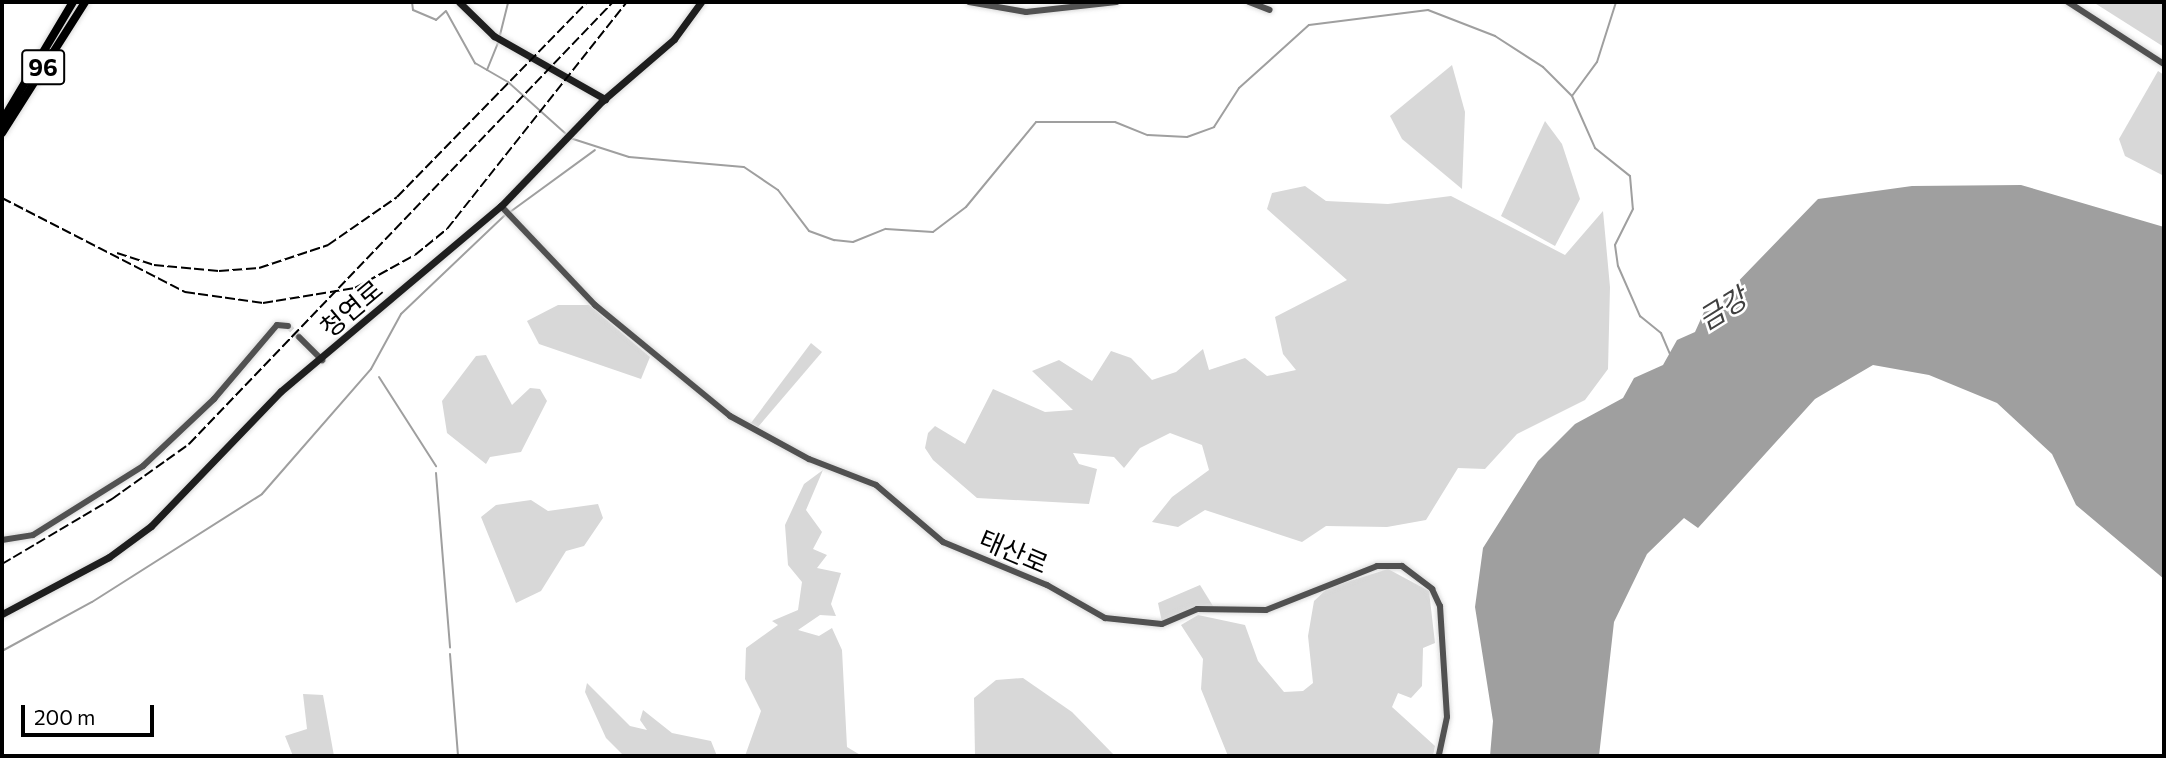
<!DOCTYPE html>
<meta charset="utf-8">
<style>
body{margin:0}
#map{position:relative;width:2166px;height:758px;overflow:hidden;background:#fff;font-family:Commissioner,"Noto Sans KR",sans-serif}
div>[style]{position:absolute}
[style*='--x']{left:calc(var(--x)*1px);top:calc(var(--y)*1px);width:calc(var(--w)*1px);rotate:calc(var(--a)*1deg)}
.green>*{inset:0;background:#d8d8d8}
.water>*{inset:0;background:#9f9f9f}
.stream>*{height:2px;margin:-1px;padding:0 1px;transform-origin:1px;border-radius:1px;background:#9f9f9f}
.tertiary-tunnel>*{height:6px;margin-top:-3px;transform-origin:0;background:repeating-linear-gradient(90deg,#d9d9d9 0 6px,transparent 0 9px)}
.roads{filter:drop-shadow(0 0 2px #dbdbdb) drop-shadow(0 0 2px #dbdbdb)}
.tertiary>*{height:6px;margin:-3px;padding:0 3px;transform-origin:3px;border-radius:3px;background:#515151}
.secondary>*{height:7px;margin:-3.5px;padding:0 3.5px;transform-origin:3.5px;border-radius:3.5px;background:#1e1e1e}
.trunk>*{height:8px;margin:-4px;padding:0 4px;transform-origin:4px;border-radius:4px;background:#000}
.rail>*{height:2px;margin-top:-1px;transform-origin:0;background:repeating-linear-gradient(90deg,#000 0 10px,transparent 0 13.5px)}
span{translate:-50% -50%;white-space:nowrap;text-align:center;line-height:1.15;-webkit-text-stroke:5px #fff;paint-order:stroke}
.shield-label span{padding:2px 5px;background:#fff;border:2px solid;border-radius:5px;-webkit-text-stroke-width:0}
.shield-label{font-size:24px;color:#000;font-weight:700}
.street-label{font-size:26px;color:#000}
.water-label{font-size:28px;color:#404040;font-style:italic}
.frame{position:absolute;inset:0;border:4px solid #000;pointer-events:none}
.scale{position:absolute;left:21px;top:705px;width:133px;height:32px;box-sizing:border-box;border:4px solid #000;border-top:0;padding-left:9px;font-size:21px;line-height:24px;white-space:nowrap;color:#000;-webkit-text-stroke:5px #fff;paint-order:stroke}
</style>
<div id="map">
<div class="green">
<i style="clip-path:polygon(2093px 2px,2164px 2px,2164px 47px)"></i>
<i style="clip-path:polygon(1452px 65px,1465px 112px,1462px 189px,1402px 139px,1390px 116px)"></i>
<i style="clip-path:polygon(2158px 71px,2164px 75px,2164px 176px,2125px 156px,2119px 139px)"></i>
<i style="clip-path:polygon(1545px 121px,1562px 144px,1580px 199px,1555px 246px,1501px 216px)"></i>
<i style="clip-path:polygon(1305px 186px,1326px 201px,1388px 204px,1451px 196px,1565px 255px,1603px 211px,1610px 287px,1608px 369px,1585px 400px,1517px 434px,1485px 469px,1458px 468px,1426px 520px,1387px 527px,1326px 526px,1302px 542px,1205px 510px,1178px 527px,1152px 522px,1172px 497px,1209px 470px,1202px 445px,1170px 433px,1140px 448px,1124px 468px,1114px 457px,1073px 453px,1079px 464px,1097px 469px,1089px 504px,977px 498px,933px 460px,925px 448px,928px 433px,935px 426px,965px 444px,993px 389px,1045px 412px,1073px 410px,1032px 371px,1059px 360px,1092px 381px,1111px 351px,1131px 358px,1152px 380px,1176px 372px,1203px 349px,1209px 370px,1245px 358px,1267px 376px,1296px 370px,1283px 354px,1275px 317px,1347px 280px,1267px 209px,1272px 193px)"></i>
<i style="clip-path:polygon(558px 305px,589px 305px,650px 357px,641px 379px,539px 344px,527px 321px)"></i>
<i style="clip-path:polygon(811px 343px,822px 352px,758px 427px,751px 423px)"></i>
<i style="clip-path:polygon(486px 355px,512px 405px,530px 388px,540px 389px,547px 401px,521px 452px,490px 457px,486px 464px,447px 433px,442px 401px,476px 356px)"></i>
<i style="clip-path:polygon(823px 470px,806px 510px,822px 532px,813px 549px,827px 555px,817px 568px,841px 573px,831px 604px,836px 616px,820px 615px,798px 630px,819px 636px,832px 628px,842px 650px,847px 747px,862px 756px,745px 756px,761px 711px,745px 679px,746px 648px,778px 625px,772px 621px,798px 610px,802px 582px,788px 565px,785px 525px,804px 484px)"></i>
<i style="clip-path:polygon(531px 500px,548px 511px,598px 504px,603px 518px,584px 546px,566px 551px,541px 591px,516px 603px,481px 517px,496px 505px)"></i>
<i style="clip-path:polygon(1388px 569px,1429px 591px,1435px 643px,1423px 648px,1422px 686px,1411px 698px,1398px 693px,1392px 707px,1435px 746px,1433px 756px,1228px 756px,1201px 689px,1203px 659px,1181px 625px,1198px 615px,1245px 625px,1258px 661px,1284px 692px,1303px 691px,1313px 683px,1308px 636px,1314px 601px,1328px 588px)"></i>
<i style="clip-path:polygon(1200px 585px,1213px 606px,1162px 622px,1158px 603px)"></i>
<i style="clip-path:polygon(1023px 678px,1072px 712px,1115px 756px,975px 756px,974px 698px,996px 680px)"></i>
<i style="clip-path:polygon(587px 683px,630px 726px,647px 730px,640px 720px,643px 710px,672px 733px,711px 741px,717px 756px,624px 756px,606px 738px,585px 692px)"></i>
<i style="clip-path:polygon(303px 694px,323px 695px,334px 756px,293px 756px,285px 736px,307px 729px)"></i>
</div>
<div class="water">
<i style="clip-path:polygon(2021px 185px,2164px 227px,2164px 579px,2076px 505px,2052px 454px,1997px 403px,1929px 375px,1873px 365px,1815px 399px,1698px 528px,1684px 518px,1647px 554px,1614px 622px,1599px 756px,1490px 756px,1493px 721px,1475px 607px,1483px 548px,1538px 461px,1575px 424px,1623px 398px,1634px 378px,1663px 365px,1677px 340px,1695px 332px,1704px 312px,1721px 308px,1726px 294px,1818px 199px,1912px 186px)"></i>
</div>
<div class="stream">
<i style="--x:412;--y:2;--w:8;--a:83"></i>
<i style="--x:413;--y:10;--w:25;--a:23"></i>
<i style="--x:436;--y:20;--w:13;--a:-42"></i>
<i style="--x:446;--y:11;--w:60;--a:60.9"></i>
<i style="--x:475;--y:63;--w:38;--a:30"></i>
<i style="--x:508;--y:82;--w:78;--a:41.9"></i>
<i style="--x:500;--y:35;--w:34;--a:-76"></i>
<i style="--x:487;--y:70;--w:32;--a:-68"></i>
<i style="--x:1572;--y:96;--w:42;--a:-53.7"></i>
<i style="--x:1597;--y:62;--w:63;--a:-72.4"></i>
<i style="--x:570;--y:138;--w:62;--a:17.9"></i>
<i style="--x:629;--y:157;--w:115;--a:5"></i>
<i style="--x:744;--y:167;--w:41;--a:34.1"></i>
<i style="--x:778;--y:190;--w:51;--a:52.9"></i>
<i style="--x:809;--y:231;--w:27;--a:20"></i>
<i style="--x:834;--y:240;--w:19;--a:6"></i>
<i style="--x:853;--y:242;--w:35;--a:-22"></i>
<i style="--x:886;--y:229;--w:47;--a:3.7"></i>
<i style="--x:933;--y:232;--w:41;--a:-37.1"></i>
<i style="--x:966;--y:207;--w:110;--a:-50.5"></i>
<i style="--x:1036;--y:122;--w:79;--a:0"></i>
<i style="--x:1115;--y:122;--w:35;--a:22"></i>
<i style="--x:1148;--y:135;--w:39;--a:3"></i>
<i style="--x:1187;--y:137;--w:29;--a:-20"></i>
<i style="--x:1214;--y:127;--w:46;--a:-57.3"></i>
<i style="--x:1239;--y:88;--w:94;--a:-42"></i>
<i style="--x:1309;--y:25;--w:120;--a:-7.2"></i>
<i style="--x:1428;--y:10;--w:72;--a:21.2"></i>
<i style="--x:1495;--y:36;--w:57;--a:32.9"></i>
<i style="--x:1543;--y:67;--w:41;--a:45"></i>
<i style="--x:1572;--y:96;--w:57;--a:66.1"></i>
<i style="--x:1595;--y:148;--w:45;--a:38.7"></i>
<i style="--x:1630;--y:176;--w:33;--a:85"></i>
<i style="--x:1633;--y:209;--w:40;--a:116.6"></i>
<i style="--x:1615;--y:245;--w:21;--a:82"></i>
<i style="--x:1618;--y:266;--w:55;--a:66.3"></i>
<i style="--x:1640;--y:316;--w:27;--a:39"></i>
<i style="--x:1661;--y:333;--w:23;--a:67"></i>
<i style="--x:510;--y:212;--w:105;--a:-36.1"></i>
<i style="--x:379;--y:377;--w:106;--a:57.4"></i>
<i style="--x:436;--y:473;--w:175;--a:85.4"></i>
<i style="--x:2;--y:651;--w:102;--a:-28.6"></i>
<i style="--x:92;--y:602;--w:201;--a:-32.4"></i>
<i style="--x:262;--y:494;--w:166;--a:-48.9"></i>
<i style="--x:371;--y:369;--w:63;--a:-61.4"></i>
<i style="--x:401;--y:314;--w:144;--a:-43.6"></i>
<i style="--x:450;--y:654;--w:102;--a:85.5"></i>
</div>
<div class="tertiary-tunnel">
<i style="--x:288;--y:326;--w:16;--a:45"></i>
</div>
<div class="roads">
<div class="tertiary">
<i style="--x:969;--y:2;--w:58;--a:10"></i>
<i style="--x:1026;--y:12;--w:91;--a:-6.3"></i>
<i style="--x:1249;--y:2;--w:22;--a:21"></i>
<i style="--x:2068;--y:2;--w:114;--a:32.9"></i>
<i style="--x:501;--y:206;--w:137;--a:46.5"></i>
<i style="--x:595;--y:305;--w:175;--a:39.4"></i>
<i style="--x:730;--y:416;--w:90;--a:28.6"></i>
<i style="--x:809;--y:459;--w:72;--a:21.2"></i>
<i style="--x:876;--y:485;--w:88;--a:40.4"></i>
<i style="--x:943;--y:542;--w:113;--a:22.5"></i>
<i style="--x:1047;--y:585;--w:67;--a:29.6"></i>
<i style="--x:1105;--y:618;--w:57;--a:6"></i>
<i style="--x:1162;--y:624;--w:38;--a:-23"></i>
<i style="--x:1197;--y:609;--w:69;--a:0.8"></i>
<i style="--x:1266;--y:610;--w:119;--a:-21.6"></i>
<i style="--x:1377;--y:566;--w:25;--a:0"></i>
<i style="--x:1402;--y:566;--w:38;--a:37"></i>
<i style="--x:1432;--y:589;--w:19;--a:65"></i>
<i style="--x:1440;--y:606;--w:111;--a:86.4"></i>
<i style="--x:1447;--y:717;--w:40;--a:102"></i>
<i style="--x:299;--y:337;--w:33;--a:45"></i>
<i style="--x:2;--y:540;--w:31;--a:-9"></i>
<i style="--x:33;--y:535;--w:130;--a:-32.1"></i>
<i style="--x:143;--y:466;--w:98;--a:-43.3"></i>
<i style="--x:214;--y:399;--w:97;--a:-49.6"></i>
<i style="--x:277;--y:325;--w:11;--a:5"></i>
</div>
<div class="secondary">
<i style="--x:459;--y:2;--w:49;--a:44.2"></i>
<i style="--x:494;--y:36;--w:128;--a:29.6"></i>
<i style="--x:2;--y:614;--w:121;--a:-28"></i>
<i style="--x:109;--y:557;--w:52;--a:-36.4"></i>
<i style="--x:151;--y:526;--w:187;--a:-46.1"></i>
<i style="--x:281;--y:391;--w:287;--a:-40.1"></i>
<i style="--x:501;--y:206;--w:146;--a:-46.1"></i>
<i style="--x:602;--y:101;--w:95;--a:-40.7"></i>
<i style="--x:674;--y:39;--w:46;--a:-53.9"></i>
</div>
<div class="trunk">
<i style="--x:2;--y:121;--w:139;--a:-59.2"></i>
<i style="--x:2;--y:133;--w:155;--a:-57.6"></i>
</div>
</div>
<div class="rail">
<i style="--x:2;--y:198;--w:206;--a:27.2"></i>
<i style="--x:185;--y:292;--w:79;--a:8"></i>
<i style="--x:263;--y:303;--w:93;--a:-9.3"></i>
<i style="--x:355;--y:288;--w:68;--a:-28.8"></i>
<i style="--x:415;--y:255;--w:41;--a:-39.1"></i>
<i style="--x:447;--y:229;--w:290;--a:-51.6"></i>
<i style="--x:117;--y:253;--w:39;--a:18"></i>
<i style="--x:154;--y:265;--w:65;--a:5.3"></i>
<i style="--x:219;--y:271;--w:40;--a:-4.3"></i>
<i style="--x:259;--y:268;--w:73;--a:-18.4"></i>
<i style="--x:328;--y:245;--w:84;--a:-34.8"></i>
<i style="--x:397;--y:197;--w:272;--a:-45.7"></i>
<i style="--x:2;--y:564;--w:128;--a:-30.6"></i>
<i style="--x:112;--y:499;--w:95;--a:-35.5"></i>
<i style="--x:189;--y:444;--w:612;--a:-46.19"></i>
</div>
<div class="shield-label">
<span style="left:43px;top:67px">96</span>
</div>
<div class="street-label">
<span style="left:351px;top:308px;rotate:-40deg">청연로</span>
<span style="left:1014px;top:551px;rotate:23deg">태산로</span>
</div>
<div class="water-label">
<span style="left:1722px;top:308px;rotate:-32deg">금강</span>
</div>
<div class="frame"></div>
<div class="scale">200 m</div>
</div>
